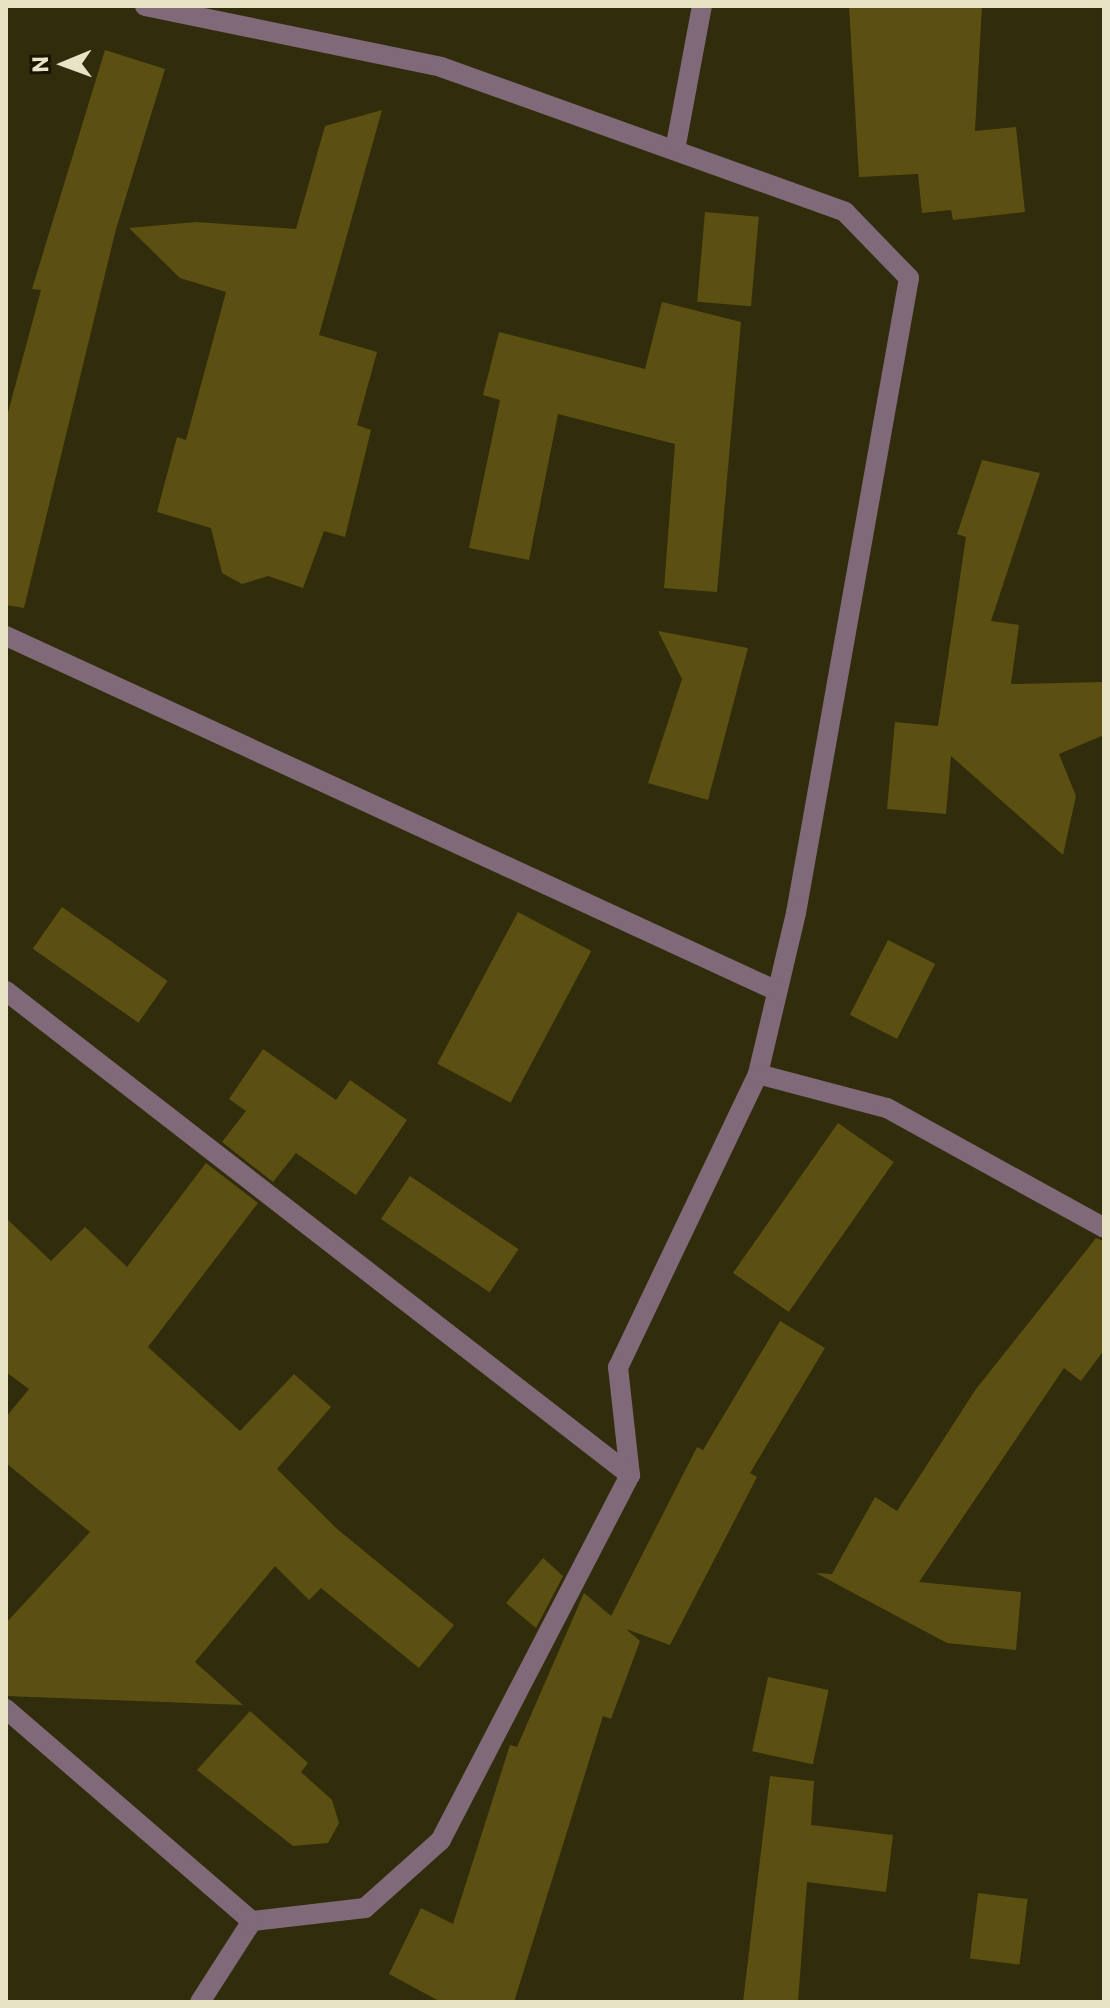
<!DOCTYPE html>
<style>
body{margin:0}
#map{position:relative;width:1110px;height:2008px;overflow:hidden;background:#312c0c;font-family:Commissioner,sans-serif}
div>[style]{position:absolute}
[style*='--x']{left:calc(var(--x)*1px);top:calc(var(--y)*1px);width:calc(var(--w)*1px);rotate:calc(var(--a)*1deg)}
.building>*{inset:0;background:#5b5011;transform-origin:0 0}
.minor>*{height:20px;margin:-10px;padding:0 10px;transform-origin:10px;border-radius:10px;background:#806978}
span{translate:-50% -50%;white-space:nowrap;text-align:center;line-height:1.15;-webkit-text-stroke:8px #181400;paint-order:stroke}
.frame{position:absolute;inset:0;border:8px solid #e9e3c5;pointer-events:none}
.north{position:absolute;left:24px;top:24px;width:80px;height:80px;-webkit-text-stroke:6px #181400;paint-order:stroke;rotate:269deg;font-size:22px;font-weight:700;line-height:32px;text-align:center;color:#e9e3c5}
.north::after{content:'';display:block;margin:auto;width:28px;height:36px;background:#e9e3c5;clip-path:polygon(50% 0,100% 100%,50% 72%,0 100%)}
</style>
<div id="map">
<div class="building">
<i style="clip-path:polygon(849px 6px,982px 6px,975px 131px,1016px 127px,1025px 212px,953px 220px,951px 210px,922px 213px,918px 174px,859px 177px)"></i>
<i style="clip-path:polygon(105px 50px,165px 69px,116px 229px,24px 608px,6px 605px,6px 420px,41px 290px,32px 289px)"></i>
<i style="clip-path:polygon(382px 110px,319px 335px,377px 352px,357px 425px,371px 430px,345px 537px,324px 531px,303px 588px,268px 576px,242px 584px,222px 573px,211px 528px,157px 512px,177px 437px,186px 440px,226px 292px,180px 278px,129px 228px,196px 222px,296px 229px,325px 126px)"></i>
<i style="left:705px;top:212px;width:54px;height:90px;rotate:5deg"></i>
<i style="clip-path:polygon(662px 302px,741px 322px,717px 592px,664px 588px,675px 444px,558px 414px,529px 560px,469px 548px,500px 400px,483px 395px,499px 332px,645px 369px)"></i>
<i style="clip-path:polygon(982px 460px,1040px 473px,991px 621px,1019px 625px,1011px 684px,1104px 682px,1104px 735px,1059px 754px,1076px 796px,1063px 855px,951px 756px,946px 814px,887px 809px,895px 722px,938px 726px,966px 537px,957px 534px)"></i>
<i style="clip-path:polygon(658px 631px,748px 648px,708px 800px,648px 783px,682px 679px)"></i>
<i style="left:62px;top:907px;width:129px;height:51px;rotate:35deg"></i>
<i style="left:518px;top:912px;width:83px;height:172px;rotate:28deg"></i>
<i style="left:888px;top:940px;width:53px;height:84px;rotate:27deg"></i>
<i style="clip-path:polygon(263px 1049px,336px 1100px,350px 1080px,407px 1120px,356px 1195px,296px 1153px,273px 1182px,222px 1142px,246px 1111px,229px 1099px)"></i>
<i style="left:838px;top:1123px;width:68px;height:183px;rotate:35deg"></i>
<i style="clip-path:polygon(206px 1163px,258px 1203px,148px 1347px,240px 1431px,294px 1374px,331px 1407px,277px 1469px,336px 1528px,454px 1625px,419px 1668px,321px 1588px,309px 1600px,275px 1566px,195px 1662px,243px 1705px,6px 1696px,6px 1623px,90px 1532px,6px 1463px,6px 1417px,29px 1389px,6px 1372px,6px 1218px,51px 1261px,85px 1227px,127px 1267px)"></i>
<i style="left:410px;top:1176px;width:131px;height:52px;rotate:34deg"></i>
<i style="clip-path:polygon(1096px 1238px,1104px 1241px,1104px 1350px,1081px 1381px,1064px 1368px,919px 1582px,1021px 1592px,1016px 1650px,947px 1643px,816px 1573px,832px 1574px,875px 1497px,897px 1511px,976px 1389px)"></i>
<i style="clip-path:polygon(780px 1321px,825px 1348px,750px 1473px,757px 1477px,670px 1645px,626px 1629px,640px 1641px,611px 1719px,603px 1716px,514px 2002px,441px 2002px,389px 1974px,421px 1908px,453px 1924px,510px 1745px,517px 1747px,584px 1593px,611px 1616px,697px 1447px,703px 1450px)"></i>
<i style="clip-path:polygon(543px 1558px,563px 1576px,536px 1628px,506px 1603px)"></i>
<i style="left:768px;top:1677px;width:62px;height:76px;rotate:12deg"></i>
<i style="clip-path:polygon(250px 1711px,308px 1763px,301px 1772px,332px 1800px,339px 1823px,328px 1843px,293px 1846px,197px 1770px)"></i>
<i style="clip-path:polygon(770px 1776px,814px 1781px,811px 1825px,893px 1835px,886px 1892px,807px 1882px,798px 2002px,743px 2002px)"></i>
<i style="left:978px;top:1893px;width:50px;height:66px;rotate:7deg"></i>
</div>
<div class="minor">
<i style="--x:145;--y:6;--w:302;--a:11.6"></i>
<i style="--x:441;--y:67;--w:429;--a:19.7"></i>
<i style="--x:845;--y:212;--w:92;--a:45.9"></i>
<i style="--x:909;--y:278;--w:645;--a:100.09"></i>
<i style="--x:796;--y:913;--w:165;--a:103.3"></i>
<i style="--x:758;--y:1074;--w:325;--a:115.5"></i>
<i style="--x:618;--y:1367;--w:109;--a:83.7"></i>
<i style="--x:630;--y:1475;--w:411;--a:117.4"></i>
<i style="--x:441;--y:1840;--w:102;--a:138.2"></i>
<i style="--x:365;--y:1908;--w:114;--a:173.4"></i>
<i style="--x:252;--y:1921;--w:96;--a:122.7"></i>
<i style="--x:675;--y:150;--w:147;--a:-79.4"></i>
<i style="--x:6;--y:636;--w:849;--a:24.72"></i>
<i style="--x:6;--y:991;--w:790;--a:37.8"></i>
<i style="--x:758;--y:1074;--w:133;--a:14.8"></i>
<i style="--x:887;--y:1108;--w:248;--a:28.9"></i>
<i style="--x:6;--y:1709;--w:325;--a:40.8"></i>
</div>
<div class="frame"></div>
<div class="north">N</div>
</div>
